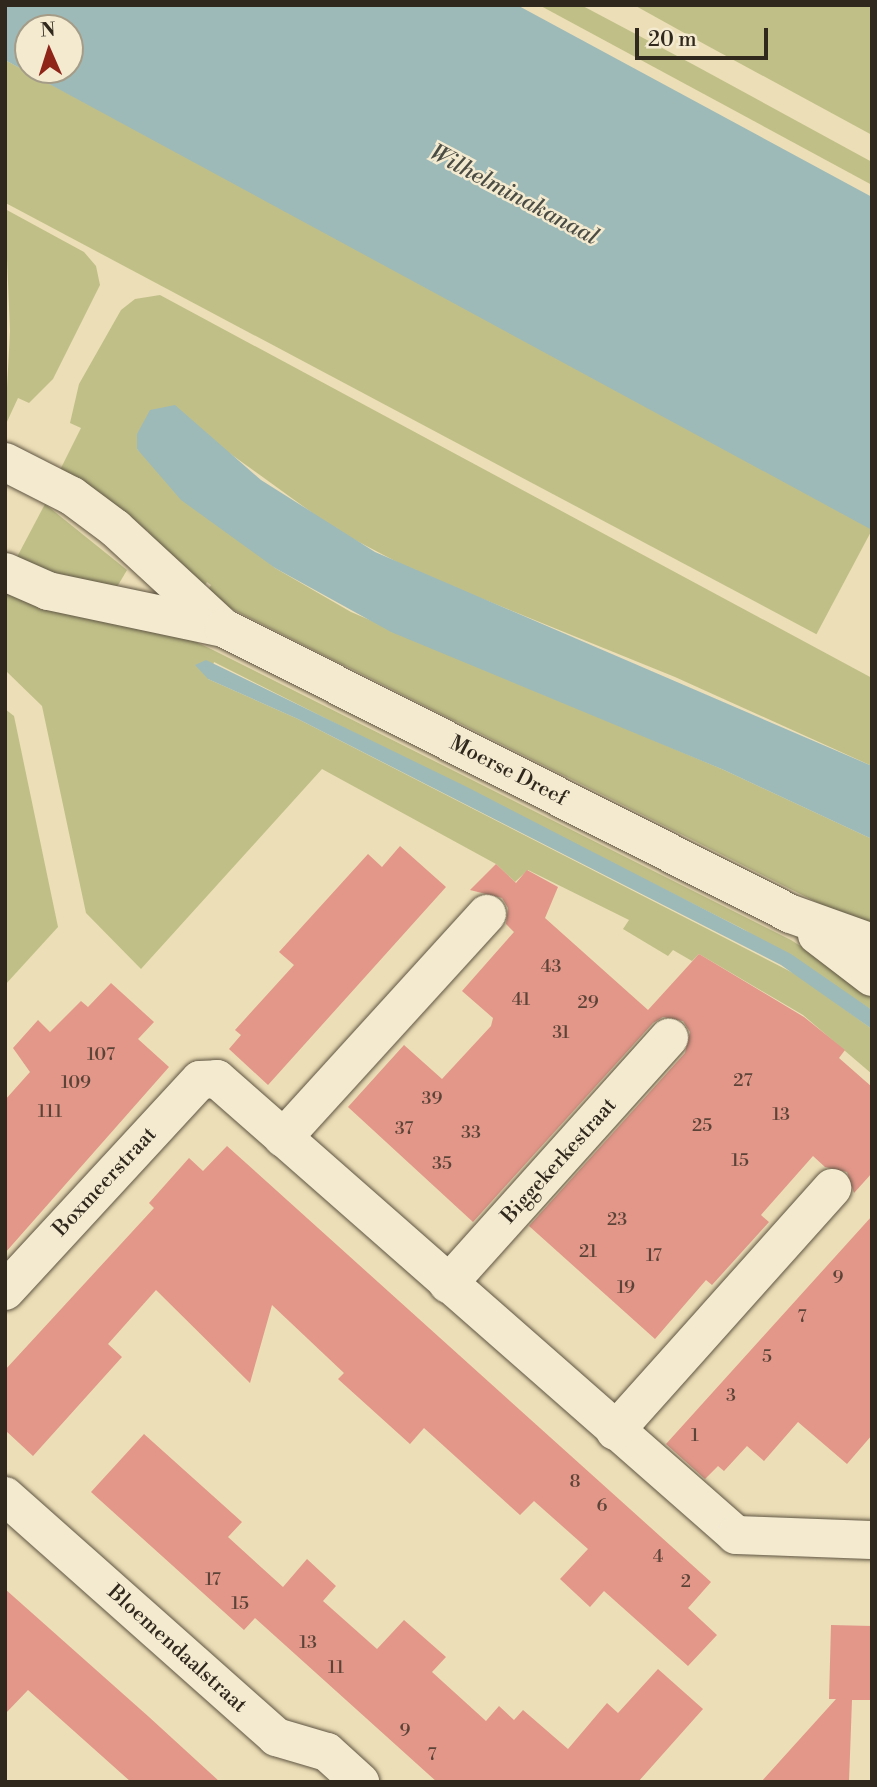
<!DOCTYPE html>
<style>
body{margin:0}
#map{position:relative;width:877px;height:1787px;overflow:hidden;background:#ecdeb6;font-family:"Libre Bodoni",serif}
div>[style]{position:absolute}
[style*='--x']{left:calc(var(--x)*1px);top:calc(var(--y)*1px);width:calc(var(--w)*1px);rotate:calc(var(--a)*1deg)}
.green>*{inset:0;background:#c0bf88;transform-origin:0 0}
.water>*{inset:0;background:#9dbab8}
.building>*{inset:0;background:#e29789}
.roads{filter:drop-shadow(0 0 2px #5f5543) drop-shadow(0 0 2px #5f5543)}
.minor>*{height:38px;margin:-19px;padding:0 19px;transform-origin:19px;border-radius:19px;background:#f3ead0}
.tertiary>*{height:38px;margin:-19px;padding:0 19px;transform-origin:19px;border-radius:19px;background:#f3ead0}
span{translate:-50% -50%;white-space:nowrap;text-align:center;line-height:1.15;-webkit-text-stroke:5px #f3ead0;paint-order:stroke}
.number-label{font-size:18px;color:#5c4338}
.number-label span{-webkit-text-stroke-width:0}
.street-label{font-size:21px;color:#30271d}
.water-label{font-size:23px;color:#4b4c44;font-style:italic}
.frame{position:absolute;inset:0;border:7px solid #30271d;pointer-events:none}
.north{position:absolute;left:14px;top:14px;width:70px;height:70px;box-sizing:border-box;background:#f3ead0;border:2px solid #a59c88;border-radius:50%;rotate:357deg;font-size:19px;font-weight:700;line-height:28px;text-align:center;color:#30271d}
.north::after{content:'';display:block;margin:auto;width:24px;height:32px;background:#8f2418;clip-path:polygon(50% 0,100% 100%,50% 72%,0 100%)}
.scale{position:absolute;left:635px;top:28px;width:133px;height:32px;box-sizing:border-box;border:4px solid #30271d;border-top:0;padding-left:9px;font-size:21px;line-height:24px;white-space:nowrap;color:#30271d;-webkit-text-stroke:5px #f3ead0;paint-order:stroke}
</style>
<div id="map">
<div class="green">
<i style="clip-path:polygon(539px 5px,581px 5px,696px 66px,872px 162px,872px 185px)"></i>
<i style="clip-path:polygon(634px 5px,872px 5px,872px 135px,706px 45px)"></i>
<i style="left:5px;top:60px;width:986px;height:126px;rotate:28deg"></i>
<i style="clip-path:polygon(5px 209px,84px 252px,96px 266px,100px 285px,53px 379px,29px 403px,18px 398px,5px 426px,10px 331px)"></i>
<i style="clip-path:polygon(160px 295px,872px 678px,872px 766px,675px 677px,416px 572px,336px 530px,214px 442px,137px 449px,275px 568px,351px 612px,724px 770px,872px 839px,872px 930px,228px 607px,206px 594px,211px 585px,207px 582px,202px 591px,143px 541px,150px 534px,147px 530px,139px 537px,60px 470px,81px 428px,70px 423px,79px 384px,121px 310px,135px 299px)"></i>
<i style="clip-path:polygon(45px 504px,127px 570px,117px 587px,43px 570px,17px 557px)"></i>
<i style="clip-path:polygon(5px 592px,176px 633px,209px 648px,791px 940px,872px 992px,872px 1010px,743px 929px,214px 662px,208px 679px,298px 719px,799px 976px,872px 1029px,872px 1074px,803px 1015px,699px 954px,692px 961px,673px 950px,668px 956px,623px 929px,629px 920px,528px 870px,515px 882px,496px 864px,322px 769px,141px 969px,86px 913px,42px 706px,5px 670px)"></i>
<i style="clip-path:polygon(5px 709px,14px 716px,58px 927px,5px 985px)"></i>
</div>
<div class="water">
<i style="clip-path:polygon(evenodd,5px 5px,517px 5px,872px 197px,872px 530px,5px 60px,5px 5px,28px 28px,70px 28px,70px 70px,28px 70px,28px 28px)"></i>
<i style="clip-path:polygon(175px 405px,261px 480px,375px 552px,872px 766px,872px 839px,724px 770px,391px 632px,275px 568px,181px 500px,137px 449px,137px 434px,150px 410px)"></i>
<i style="clip-path:polygon(206px 660px,467px 787px,791px 954px,872px 1010px,872px 1029px,781px 965px,298px 719px,208px 679px,195px 665px)"></i>
</div>
<div class="building">
<i style="clip-path:polygon(400px 846px,446px 887px,268px 1085px,229px 1049px,241px 1035px,235px 1030px,294px 965px,279px 952px,368px 854px,382px 867px)"></i>
<i style="clip-path:polygon(496px 864px,516px 883px,527px 870px,558px 887px,545px 918px,648px 1010px,699px 954px,804px 1017px,845px 1050px,839px 1058px,872px 1087px,872px 1173px,854px 1193px,847px 1172px,825px 1167px,813px 1156px,761px 1215px,769px 1222px,712px 1285px,706px 1280px,655px 1339px,529px 1226px,685px 1053px,690px 1032px,683px 1021px,663px 1017px,653px 1023px,473px 1222px,348px 1107px,404px 1045px,442px 1079px,491px 1026px,493px 1018px,462px 991px,514px 932px,506px 924px,508px 908px,502px 898px,470px 890px)"></i>
<i style="clip-path:polygon(111px 983px,154px 1022px,138px 1039px,169px 1067px,5px 1253px,5px 1100px,30px 1072px,13px 1048px,38px 1020px,50px 1032px,81px 1001px,88px 1007px)"></i>
<i style="clip-path:polygon(227px 1146px,711px 1582px,688px 1608px,717px 1635px,688px 1666px,604px 1591px,590px 1607px,560px 1579px,588px 1549px,534px 1501px,520px 1515px,424px 1428px,410px 1444px,338px 1379px,344px 1373px,272px 1305px,250px 1383px,156px 1290px,108px 1344px,122px 1357px,33px 1456px,5px 1430px,5px 1370px,154px 1208px,149px 1203px,189px 1158px,203px 1171px)"></i>
<i style="clip-path:polygon(872px 1216px,872px 1435px,847px 1464px,798px 1422px,764px 1461px,747px 1446px,724px 1471px,718px 1466px,705px 1479px,666px 1444px)"></i>
<i style="clip-path:polygon(144px 1434px,242px 1522px,228px 1537px,283px 1587px,307px 1559px,336px 1586px,323px 1601px,377px 1649px,404px 1620px,446px 1657px,432px 1672px,486px 1721px,499px 1706px,514px 1720px,523px 1710px,568px 1749px,607px 1703px,618px 1713px,658px 1669px,703px 1709px,638px 1782px,437px 1782px,255px 1618px,244px 1630px,91px 1492px)"></i>
<i style="clip-path:polygon(5px 1589px,149px 1717px,220px 1782px,131px 1782px,28px 1690px,5px 1714px)"></i>
<i style="clip-path:polygon(831px 1625px,872px 1626px,872px 1700px,852px 1700px,849px 1782px,761px 1782px,836px 1699px,829px 1699px)"></i>
</div>
<div class="roads">
<div class="minor">
<i style="--x:283;--y:1138;--w:303;--a:-47.7"></i>
<i style="--x:448;--y:1284;--w:331;--a:-48.1"></i>
<i style="--x:5;--y:1291;--w:287;--a:-47.3"></i>
<i style="--x:200;--y:1080;--w:17;--a:-3"></i>
<i style="--x:217;--y:1079;--w:691;--a:41.3"></i>
<i style="--x:736;--y:1535;--w:136;--a:2.1"></i>
<i style="--x:615;--y:1431;--w:326;--a:-48.2"></i>
<i style="--x:5;--y:1496;--w:363;--a:41.6"></i>
<i style="--x:276;--y:1737;--w:53;--a:16.4"></i>
<i style="--x:327;--y:1752;--w:45;--a:42.3"></i>
</div>
<div class="tertiary">
<i style="--x:5;--y:462;--w:75;--a:26.9"></i>
<i style="--x:72;--y:496;--w:54;--a:36.7"></i>
<i style="--x:115;--y:528;--w:143;--a:42.7"></i>
<i style="--x:5;--y:572;--w:47;--a:23.8"></i>
<i style="--x:48;--y:591;--w:180;--a:11.9"></i>
<i style="--x:224;--y:628;--w:635;--a:26.77"></i>
<i style="--x:791;--y:914;--w:86;--a:19.7"></i>
<i style="--x:817;--y:935;--w:69;--a:37.4"></i>
</div>
</div>
<div class="number-label">
<span style="left:551px;top:967px">43</span>
<span style="left:521px;top:1000px">41</span>
<span style="left:588px;top:1003px">29</span>
<span style="left:561px;top:1033px">31</span>
<span style="left:101px;top:1055px">107</span>
<span style="left:743px;top:1081px">27</span>
<span style="left:76px;top:1083px">109</span>
<span style="left:432px;top:1099px">39</span>
<span style="left:50px;top:1112px">111</span>
<span style="left:781px;top:1115px">13</span>
<span style="left:702px;top:1126px">25</span>
<span style="left:404px;top:1129px">37</span>
<span style="left:471px;top:1133px">33</span>
<span style="left:740px;top:1161px">15</span>
<span style="left:442px;top:1164px">35</span>
<span style="left:617px;top:1220px">23</span>
<span style="left:588px;top:1252px">21</span>
<span style="left:654px;top:1256px">17</span>
<span style="left:838px;top:1278px">9</span>
<span style="left:626px;top:1288px">19</span>
<span style="left:802px;top:1317px">7</span>
<span style="left:767px;top:1357px">5</span>
<span style="left:731px;top:1396px">3</span>
<span style="left:695px;top:1436px">1</span>
<span style="left:575px;top:1482px">8</span>
<span style="left:602px;top:1506px">6</span>
<span style="left:658px;top:1557px">4</span>
<span style="left:213px;top:1580px">17</span>
<span style="left:686px;top:1582px">2</span>
<span style="left:240px;top:1604px">15</span>
<span style="left:308px;top:1643px">13</span>
<span style="left:336px;top:1668px">11</span>
<span style="left:405px;top:1731px">9</span>
<span style="left:432px;top:1755px">7</span>
</div>
<div class="street-label">
<span style="left:508px;top:771px;rotate:27deg">Moerse Dreef</span>
<span style="left:559px;top:1161px;rotate:-48deg">Biggekerkestraat</span>
<span style="left:105px;top:1182px;rotate:-47deg">Boxmeerstraat</span>
<span style="left:177px;top:1649px;rotate:42deg">Bloemendaalstraat</span>
</div>
<div class="water-label">
<span style="left:514px;top:195px;rotate:28deg">Wilhelminakanaal</span>
</div>
<div class="frame"></div>
<div class="north">N</div>
<div class="scale">20 m</div>
</div>
